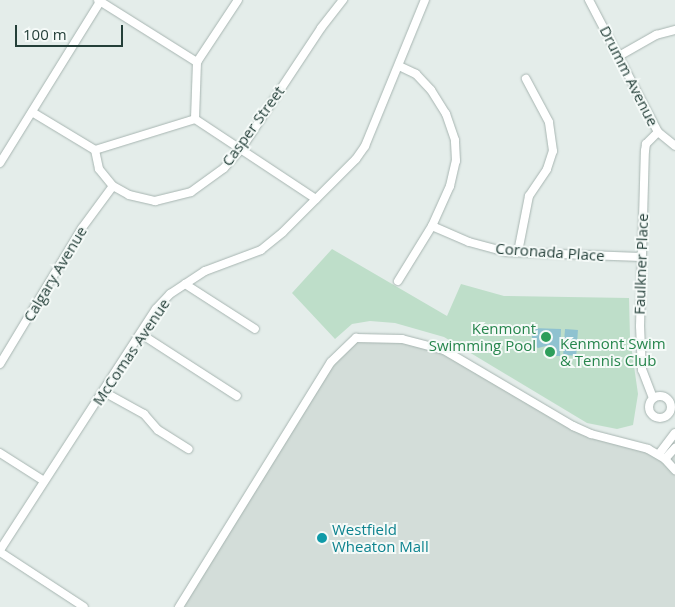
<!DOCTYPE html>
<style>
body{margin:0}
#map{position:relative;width:675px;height:607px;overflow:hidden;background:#e4edea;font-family:"Open Sans",sans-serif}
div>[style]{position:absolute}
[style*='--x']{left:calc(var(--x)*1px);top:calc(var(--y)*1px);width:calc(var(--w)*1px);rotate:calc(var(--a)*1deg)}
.built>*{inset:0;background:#d3ddd9}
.green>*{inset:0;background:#bedec9}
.water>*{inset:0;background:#8fc2d0;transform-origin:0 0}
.roads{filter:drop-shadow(0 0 1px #a7b5b1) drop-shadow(0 0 1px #a7b5b1)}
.minor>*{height:8px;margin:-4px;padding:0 4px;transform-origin:4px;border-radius:4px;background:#fff}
.minor>.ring{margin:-4px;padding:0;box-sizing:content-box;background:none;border:8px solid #fff;border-radius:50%}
.dots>*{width:14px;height:14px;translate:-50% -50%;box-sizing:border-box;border:2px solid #f5faf8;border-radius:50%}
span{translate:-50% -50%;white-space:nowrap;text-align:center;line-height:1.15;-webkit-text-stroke:4px #f5faf8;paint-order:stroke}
.street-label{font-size:15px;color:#243f39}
.leisure-label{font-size:15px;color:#27864d}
.right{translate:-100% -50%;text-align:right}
.left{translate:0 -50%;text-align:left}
.culture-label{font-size:15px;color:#0d838f}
.scale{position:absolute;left:15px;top:25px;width:108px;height:22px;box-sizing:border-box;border:2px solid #243f39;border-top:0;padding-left:6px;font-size:15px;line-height:18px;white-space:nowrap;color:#243f39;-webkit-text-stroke:4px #f5faf8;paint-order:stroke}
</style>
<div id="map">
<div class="built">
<i style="clip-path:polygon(374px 336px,444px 350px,573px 426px,658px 454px,675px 433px,675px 607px,179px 607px,345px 345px)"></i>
</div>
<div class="green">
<i style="clip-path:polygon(332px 249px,447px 316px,461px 284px,504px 296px,629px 298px,630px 338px,638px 394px,633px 425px,617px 429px,587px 423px,444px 337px,395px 323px,370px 321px,352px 324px,335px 339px,292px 293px)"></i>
</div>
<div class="water">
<i style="clip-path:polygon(532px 328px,561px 329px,560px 356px,551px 356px,550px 345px,538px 348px,532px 344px)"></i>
<i style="left:565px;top:329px;width:13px;height:26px;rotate:4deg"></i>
</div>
<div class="roads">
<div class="minor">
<i style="--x:98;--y:0;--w:117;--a:32.1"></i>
<i style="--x:589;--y:0;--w:149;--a:62.4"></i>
<i style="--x:658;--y:132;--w:22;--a:39"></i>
<i style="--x:619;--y:56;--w:43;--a:-29.6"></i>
<i style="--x:656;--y:35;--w:20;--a:-15"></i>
<i style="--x:32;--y:112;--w:74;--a:31.1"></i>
<i style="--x:95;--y:150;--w:105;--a:-17.2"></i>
<i style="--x:195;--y:119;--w:145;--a:33.5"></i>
<i style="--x:195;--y:119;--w:57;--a:-88"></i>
<i style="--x:197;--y:62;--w:74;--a:-56.5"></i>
<i style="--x:95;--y:150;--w:19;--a:78"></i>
<i style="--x:99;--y:169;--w:22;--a:51"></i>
<i style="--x:113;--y:186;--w:18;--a:29"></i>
<i style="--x:129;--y:195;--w:27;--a:13"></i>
<i style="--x:155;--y:201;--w:37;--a:-14"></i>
<i style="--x:191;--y:192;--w:41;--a:-36"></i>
<i style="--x:224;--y:168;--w:25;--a:-48"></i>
<i style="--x:241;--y:149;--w:145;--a:-56.5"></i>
<i style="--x:321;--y:28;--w:36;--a:-52"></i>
<i style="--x:0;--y:163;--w:192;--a:-58.2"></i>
<i style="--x:432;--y:226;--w:40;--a:23.4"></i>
<i style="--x:469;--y:242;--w:38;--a:15"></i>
<i style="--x:506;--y:252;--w:135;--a:2.1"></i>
<i style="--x:518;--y:252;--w:57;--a:-78.9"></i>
<i style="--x:529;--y:196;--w:32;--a:-56"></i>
<i style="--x:547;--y:169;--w:19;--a:-72"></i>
<i style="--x:553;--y:151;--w:29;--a:-98"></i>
<i style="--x:549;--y:122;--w:49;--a:-118.1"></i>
<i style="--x:398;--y:281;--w:65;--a:-58.3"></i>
<i style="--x:432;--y:226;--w:44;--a:-65.8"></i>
<i style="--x:450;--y:186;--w:26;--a:-77"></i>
<i style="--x:456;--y:161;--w:21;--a:-93"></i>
<i style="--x:455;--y:140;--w:28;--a:-109"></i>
<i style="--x:446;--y:114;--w:28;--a:-122"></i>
<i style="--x:431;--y:90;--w:22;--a:-133"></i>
<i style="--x:416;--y:74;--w:19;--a:-155"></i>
<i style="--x:185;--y:284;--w:83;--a:32.7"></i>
<i style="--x:141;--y:334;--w:114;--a:32.9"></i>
<i style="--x:0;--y:364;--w:159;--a:-58.9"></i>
<i style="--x:82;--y:228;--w:52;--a:-53.6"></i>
<i style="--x:104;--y:392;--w:46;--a:28.8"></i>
<i style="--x:144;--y:414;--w:21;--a:49"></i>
<i style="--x:158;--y:430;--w:36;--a:32"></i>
<i class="ring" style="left:649px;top:396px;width:14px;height:14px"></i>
<i style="--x:653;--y:398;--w:30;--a:-111"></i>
<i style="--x:642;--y:370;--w:44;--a:-92.6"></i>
<i style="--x:640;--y:326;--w:175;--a:-88.4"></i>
<i style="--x:645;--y:151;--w:7;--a:-82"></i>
<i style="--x:646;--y:144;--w:17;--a:-45"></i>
<i style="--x:0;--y:453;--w:52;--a:32.5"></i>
<i style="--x:659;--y:454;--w:26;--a:-53"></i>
<i style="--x:665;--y:459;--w:15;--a:-48"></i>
<i style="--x:0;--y:550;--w:287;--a:-57.1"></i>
<i style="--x:156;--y:309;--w:21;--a:-47"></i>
<i style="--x:170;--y:294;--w:42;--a:-33.3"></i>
<i style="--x:205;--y:271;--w:60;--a:-20.6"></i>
<i style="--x:261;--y:250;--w:28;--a:-39"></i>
<i style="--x:283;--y:232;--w:103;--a:-45"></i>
<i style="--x:356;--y:159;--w:16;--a:-55"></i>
<i style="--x:365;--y:146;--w:158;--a:-67.7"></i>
<i style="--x:0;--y:552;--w:100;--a:33.2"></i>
<i style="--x:179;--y:607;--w:288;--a:-58.2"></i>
<i style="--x:331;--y:362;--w:35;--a:-44"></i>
<i style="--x:356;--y:338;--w:46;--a:1.2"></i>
<i style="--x:402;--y:339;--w:43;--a:14.7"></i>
<i style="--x:444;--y:350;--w:150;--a:30.5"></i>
<i style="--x:573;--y:426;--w:20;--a:24"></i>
<i style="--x:591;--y:434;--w:59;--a:14.7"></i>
<i style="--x:648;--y:449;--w:20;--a:30"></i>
<i style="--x:665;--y:459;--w:15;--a:48"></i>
</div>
</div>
<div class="dots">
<i style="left:546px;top:337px;background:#2e9e5b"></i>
<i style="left:550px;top:352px;background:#2e9e5b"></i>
<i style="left:322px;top:538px;background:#0f9aa8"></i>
</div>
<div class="street-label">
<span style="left:629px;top:76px;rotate:63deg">Drumm Avenue</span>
<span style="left:253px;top:126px;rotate:-54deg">Casper Street</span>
<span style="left:550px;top:252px;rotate:4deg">Coronada Place</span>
<span style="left:641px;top:264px;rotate:-88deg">Faulkner Place</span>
<span style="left:55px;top:274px;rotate:-59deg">Calgary Avenue</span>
<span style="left:131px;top:352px;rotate:-56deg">McComas Avenue</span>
</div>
<div class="leisure-label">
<span class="right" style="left:536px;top:337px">Kenmont<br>Swimming Pool</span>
<span class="left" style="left:560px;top:352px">Kenmont Swim<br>&amp; Tennis Club</span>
</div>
<div class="culture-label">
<span class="left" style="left:332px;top:538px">Westfield<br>Wheaton Mall</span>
</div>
<div class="scale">100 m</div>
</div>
